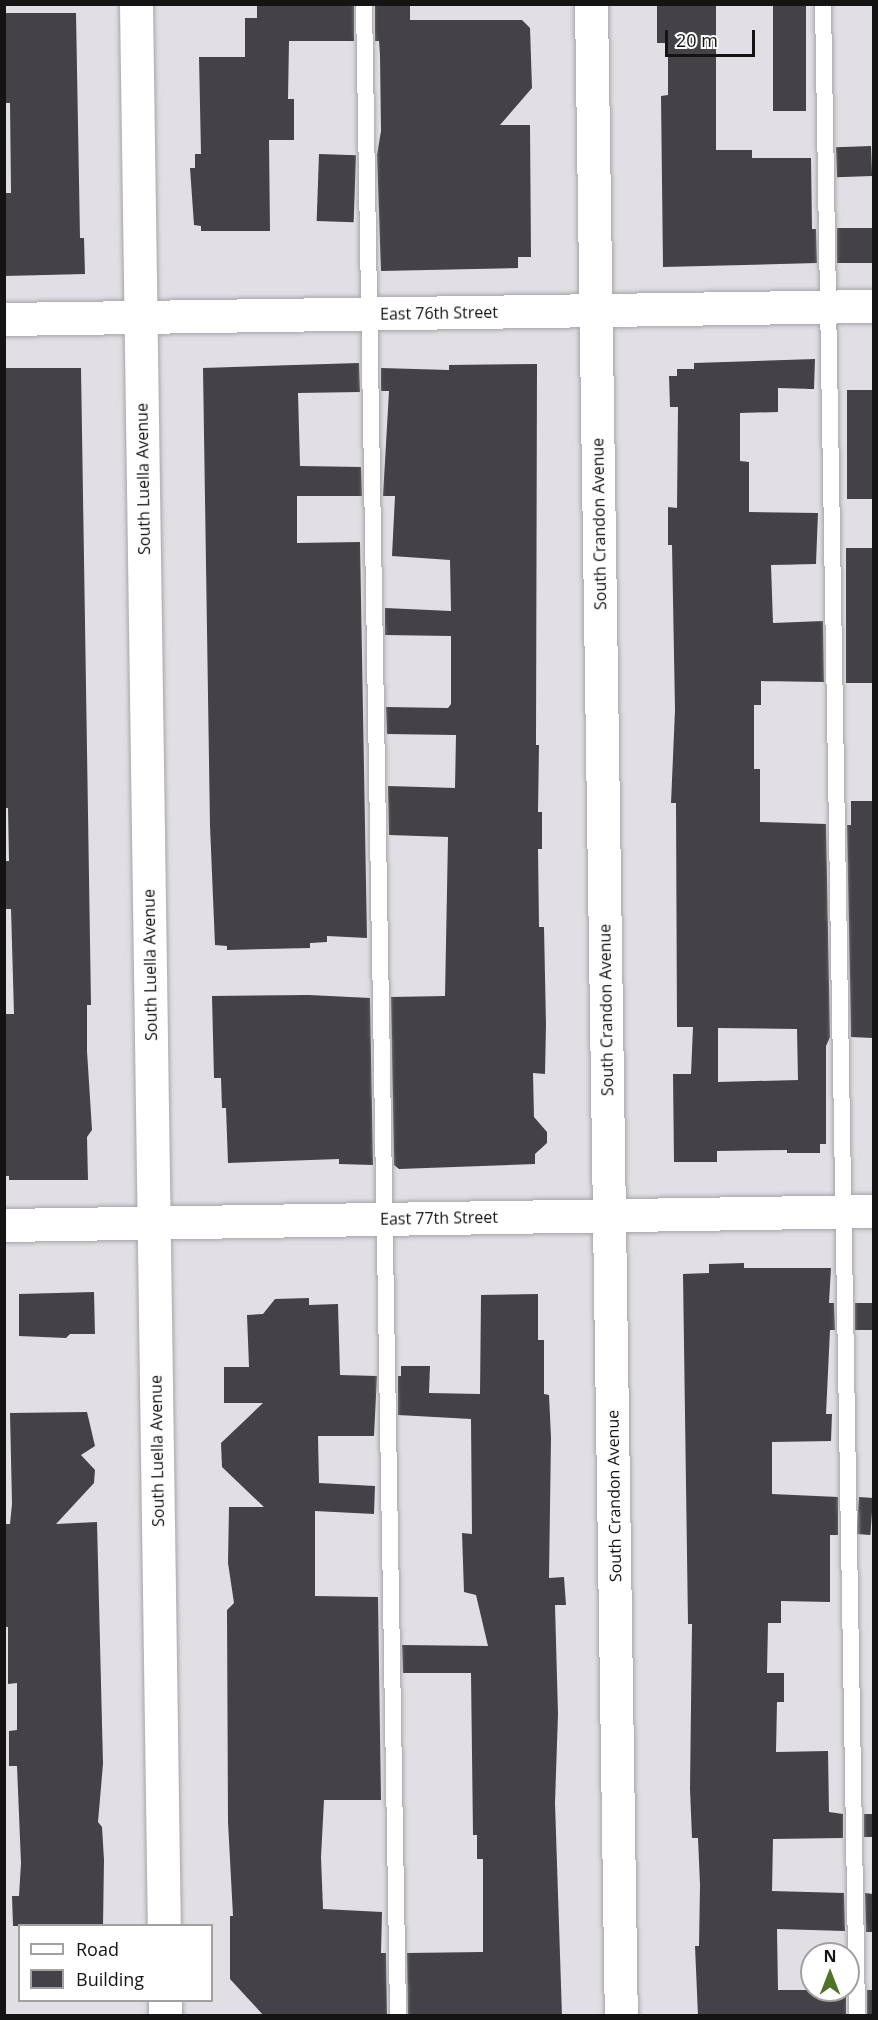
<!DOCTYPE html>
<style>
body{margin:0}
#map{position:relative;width:878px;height:2020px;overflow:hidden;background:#e1dfe4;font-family:"Open Sans",sans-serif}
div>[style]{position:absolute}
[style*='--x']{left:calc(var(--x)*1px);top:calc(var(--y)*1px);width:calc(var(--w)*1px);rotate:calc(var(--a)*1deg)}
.building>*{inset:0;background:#444246;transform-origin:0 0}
.roads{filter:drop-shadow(0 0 2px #a6a4a8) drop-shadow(0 0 2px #a6a4a8)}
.service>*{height:16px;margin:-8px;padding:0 8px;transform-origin:8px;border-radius:8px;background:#fff}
.minor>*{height:33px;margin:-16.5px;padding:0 16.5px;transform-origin:16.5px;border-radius:16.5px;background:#fff}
.tertiary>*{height:33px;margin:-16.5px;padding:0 16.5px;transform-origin:16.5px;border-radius:16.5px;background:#fff}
span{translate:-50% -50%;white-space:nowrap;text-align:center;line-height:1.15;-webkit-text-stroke:6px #fff;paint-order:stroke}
.street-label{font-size:16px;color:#151415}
.frame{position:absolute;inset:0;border:6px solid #151415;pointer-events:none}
.legend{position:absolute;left:18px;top:1924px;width:195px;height:78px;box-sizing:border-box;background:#fff;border:2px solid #a1a1a1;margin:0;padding:8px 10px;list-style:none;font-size:18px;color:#151415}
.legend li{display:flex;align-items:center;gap:12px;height:30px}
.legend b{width:30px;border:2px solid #a1a1a1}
.north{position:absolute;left:800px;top:1942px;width:60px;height:60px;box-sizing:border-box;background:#fff;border:2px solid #a1a1a1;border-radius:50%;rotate:0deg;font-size:16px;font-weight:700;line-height:24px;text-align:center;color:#151415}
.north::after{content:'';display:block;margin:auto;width:21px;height:27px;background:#50732b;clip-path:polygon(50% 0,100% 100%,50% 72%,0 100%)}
.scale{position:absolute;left:665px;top:30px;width:90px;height:27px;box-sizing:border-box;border:3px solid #151415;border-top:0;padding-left:8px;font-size:18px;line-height:21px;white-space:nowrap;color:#151415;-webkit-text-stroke:4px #fff;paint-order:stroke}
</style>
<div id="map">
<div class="building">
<i style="clip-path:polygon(354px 4px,354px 41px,289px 41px,288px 99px,294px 99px,294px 140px,269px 140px,270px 231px,201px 231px,201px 226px,194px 225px,190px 168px,195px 168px,195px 154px,201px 154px,199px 57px,245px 57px,245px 18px,257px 18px,257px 5px)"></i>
<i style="clip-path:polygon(375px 4px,410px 4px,410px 20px,522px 20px,530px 28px,532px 88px,500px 125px,530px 125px,531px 257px,518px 257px,518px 268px,381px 271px,377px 155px,381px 131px,380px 55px,379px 41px,375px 41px)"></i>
<i style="clip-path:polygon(657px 4px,716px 4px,716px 150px,752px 150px,752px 158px,811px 158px,812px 229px,816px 229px,817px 263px,663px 267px,661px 96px,668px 95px,668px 43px,657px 43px)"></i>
<i style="left:773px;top:4px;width:33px;height:107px"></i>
<i style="clip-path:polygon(4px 13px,76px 13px,80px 238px,84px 238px,85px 274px,4px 276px,4px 193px,11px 193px,10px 103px,4px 103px)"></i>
<i style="left:871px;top:146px;width:30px;height:35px;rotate:88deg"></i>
<i style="left:319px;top:154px;width:37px;height:67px;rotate:2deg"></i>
<i style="left:837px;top:228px;width:36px;height:35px"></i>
<i style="clip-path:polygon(evenodd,815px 359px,814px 389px,778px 388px,778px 412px,740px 413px,740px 461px,749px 462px,749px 512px,818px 513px,816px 564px,771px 565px,773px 623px,823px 621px,824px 682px,761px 681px,761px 705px,754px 705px,754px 769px,760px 769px,760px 822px,826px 824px,830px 1037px,826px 1046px,826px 1144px,820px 1144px,820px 1153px,787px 1153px,787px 1150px,717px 1151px,717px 1162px,674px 1162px,673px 1074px,691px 1074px,693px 1027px,677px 1027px,676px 803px,671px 803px,675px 710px,672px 545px,668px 545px,668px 507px,677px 508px,678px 407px,670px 407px,669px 376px,677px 376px,677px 369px,694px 369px,694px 363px,815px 359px,718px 1028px,797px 1029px,798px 1080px,718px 1082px,718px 1028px)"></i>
<i style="clip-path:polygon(359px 363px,360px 392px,298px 393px,300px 466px,361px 467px,362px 496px,297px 496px,297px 543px,360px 542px,367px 938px,327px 936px,327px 942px,310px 943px,310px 948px,227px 950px,227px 946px,215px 945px,210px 826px,203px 368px)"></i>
<i style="clip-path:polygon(537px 364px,536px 745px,539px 745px,538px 812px,542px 812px,542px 849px,538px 849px,539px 927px,544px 927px,546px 1025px,545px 1074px,533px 1073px,534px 1117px,547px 1132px,547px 1143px,535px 1154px,535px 1164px,399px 1169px,394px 1165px,391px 997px,445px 996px,448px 837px,389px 835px,388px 786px,455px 788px,456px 735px,387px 734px,386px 707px,448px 708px,451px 704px,451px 636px,385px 635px,385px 608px,451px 611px,450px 560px,392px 556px,395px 496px,383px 496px,389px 391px,381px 391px,381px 368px,449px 370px,449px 365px)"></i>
<i style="clip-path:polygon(5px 368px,81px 368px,91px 1005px,87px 1005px,87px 1051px,92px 1130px,87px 1137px,88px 1180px,9px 1180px,9px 1176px,4px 1176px,4px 1014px,14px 1014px,11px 909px,4px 909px,4px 861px,9px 861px,8px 808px,4px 808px)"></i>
<i style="left:873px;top:390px;width:109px;height:26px;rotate:90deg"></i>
<i style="left:873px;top:548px;width:135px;height:27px;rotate:90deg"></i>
<i style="clip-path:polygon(851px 801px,873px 801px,873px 1038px,851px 1037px,847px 825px,851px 825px)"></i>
<i style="clip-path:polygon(309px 995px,370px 998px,373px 1165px,339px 1164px,339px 1159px,228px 1163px,226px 1108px,222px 1108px,221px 1078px,214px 1078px,212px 996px)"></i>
<i style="clip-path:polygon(744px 1263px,744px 1268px,831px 1268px,829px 1303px,834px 1303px,835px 1330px,830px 1330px,826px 1414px,832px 1414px,831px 1441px,772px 1442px,772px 1494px,838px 1497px,838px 1535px,830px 1535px,830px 1602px,781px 1601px,781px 1623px,768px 1623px,767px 1673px,784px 1673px,784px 1702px,777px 1702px,776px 1752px,828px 1751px,829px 1812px,843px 1814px,843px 1838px,773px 1839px,772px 1891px,844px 1893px,845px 1931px,777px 1929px,778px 1990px,846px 1990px,846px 2016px,698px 2016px,695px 1946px,699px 1946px,700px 1885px,698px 1838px,692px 1838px,690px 1789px,692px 1624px,688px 1624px,683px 1274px,709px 1273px,709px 1264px)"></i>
<i style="clip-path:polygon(94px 1292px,95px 1334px,70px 1334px,66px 1338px,19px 1336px,19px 1294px)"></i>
<i style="clip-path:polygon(538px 1294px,538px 1340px,544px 1340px,544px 1394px,549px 1395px,551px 1438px,549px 1578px,564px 1577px,566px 1605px,555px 1605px,558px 1714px,555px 1803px,562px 2016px,408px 2016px,407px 1953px,483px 1952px,483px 1859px,477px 1859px,477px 1835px,473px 1835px,471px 1673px,403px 1673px,402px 1645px,488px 1646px,476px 1595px,464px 1592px,462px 1533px,472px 1534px,471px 1419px,398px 1415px,398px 1376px,401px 1376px,401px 1366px,430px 1366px,429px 1393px,480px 1394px,481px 1295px)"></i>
<i style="clip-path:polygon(309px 1298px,309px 1305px,338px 1304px,340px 1375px,377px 1376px,374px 1436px,318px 1436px,319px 1483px,375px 1486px,374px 1514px,315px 1511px,315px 1596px,378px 1597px,381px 1800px,324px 1800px,321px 1857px,323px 1909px,382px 1912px,381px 1953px,386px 1953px,387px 2016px,264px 2016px,230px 1979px,230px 1916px,233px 1916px,228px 1822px,227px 1610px,234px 1603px,228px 1563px,229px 1507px,264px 1507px,222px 1467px,221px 1443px,263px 1403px,224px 1403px,224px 1367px,249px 1367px,247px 1315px,263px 1314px,275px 1299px)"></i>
<i style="left:855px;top:1303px;width:18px;height:27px"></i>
<i style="clip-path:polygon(87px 1412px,95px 1446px,81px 1455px,95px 1470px,94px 1483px,56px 1524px,97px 1522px,103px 1764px,98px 1822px,102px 1827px,104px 1860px,103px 1926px,13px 1926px,12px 1896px,19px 1896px,21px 1863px,17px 1766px,9px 1766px,9px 1731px,17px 1730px,17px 1683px,8px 1684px,8px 1627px,4px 1627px,6px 1524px,10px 1524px,12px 1504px,10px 1413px)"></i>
<i style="left:859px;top:1497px;width:14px;height:37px;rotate:4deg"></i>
<i style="left:864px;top:1814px;width:9px;height:23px"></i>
<i style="clip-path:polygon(865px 1893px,873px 1894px,873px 1932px,866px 1932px)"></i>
<i style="left:867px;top:1990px;width:6px;height:26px"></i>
</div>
<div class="roads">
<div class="service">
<i style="--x:364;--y:4;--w:2012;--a:89.03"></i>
<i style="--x:823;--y:4;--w:2012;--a:89.03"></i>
</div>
<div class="minor">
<i style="--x:136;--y:4;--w:1922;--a:89.17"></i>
<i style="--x:591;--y:4;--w:2012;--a:89.15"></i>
<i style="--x:4;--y:1225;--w:870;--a:-0.92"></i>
<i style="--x:165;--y:2000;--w:16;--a:90"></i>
</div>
<div class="tertiary">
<i style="--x:4;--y:319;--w:870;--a:-0.86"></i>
</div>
</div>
<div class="street-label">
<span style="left:439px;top:313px;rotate:-1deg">East 76th Street</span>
<span style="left:143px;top:479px;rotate:-91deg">South Luella Avenue</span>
<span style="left:599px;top:524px;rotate:-91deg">South Crandon Avenue</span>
<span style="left:150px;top:965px;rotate:-91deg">South Luella Avenue</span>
<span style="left:606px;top:1010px;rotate:-91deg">South Crandon Avenue</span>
<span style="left:439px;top:1218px;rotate:-1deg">East 77th Street</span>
<span style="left:157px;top:1451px;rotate:-91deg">South Luella Avenue</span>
<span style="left:614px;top:1496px;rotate:-91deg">South Crandon Avenue</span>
</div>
<div class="frame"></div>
<ul class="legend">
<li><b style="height:8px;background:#fff"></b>Road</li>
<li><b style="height:16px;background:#444246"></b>Building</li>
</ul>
<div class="north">N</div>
<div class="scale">20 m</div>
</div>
